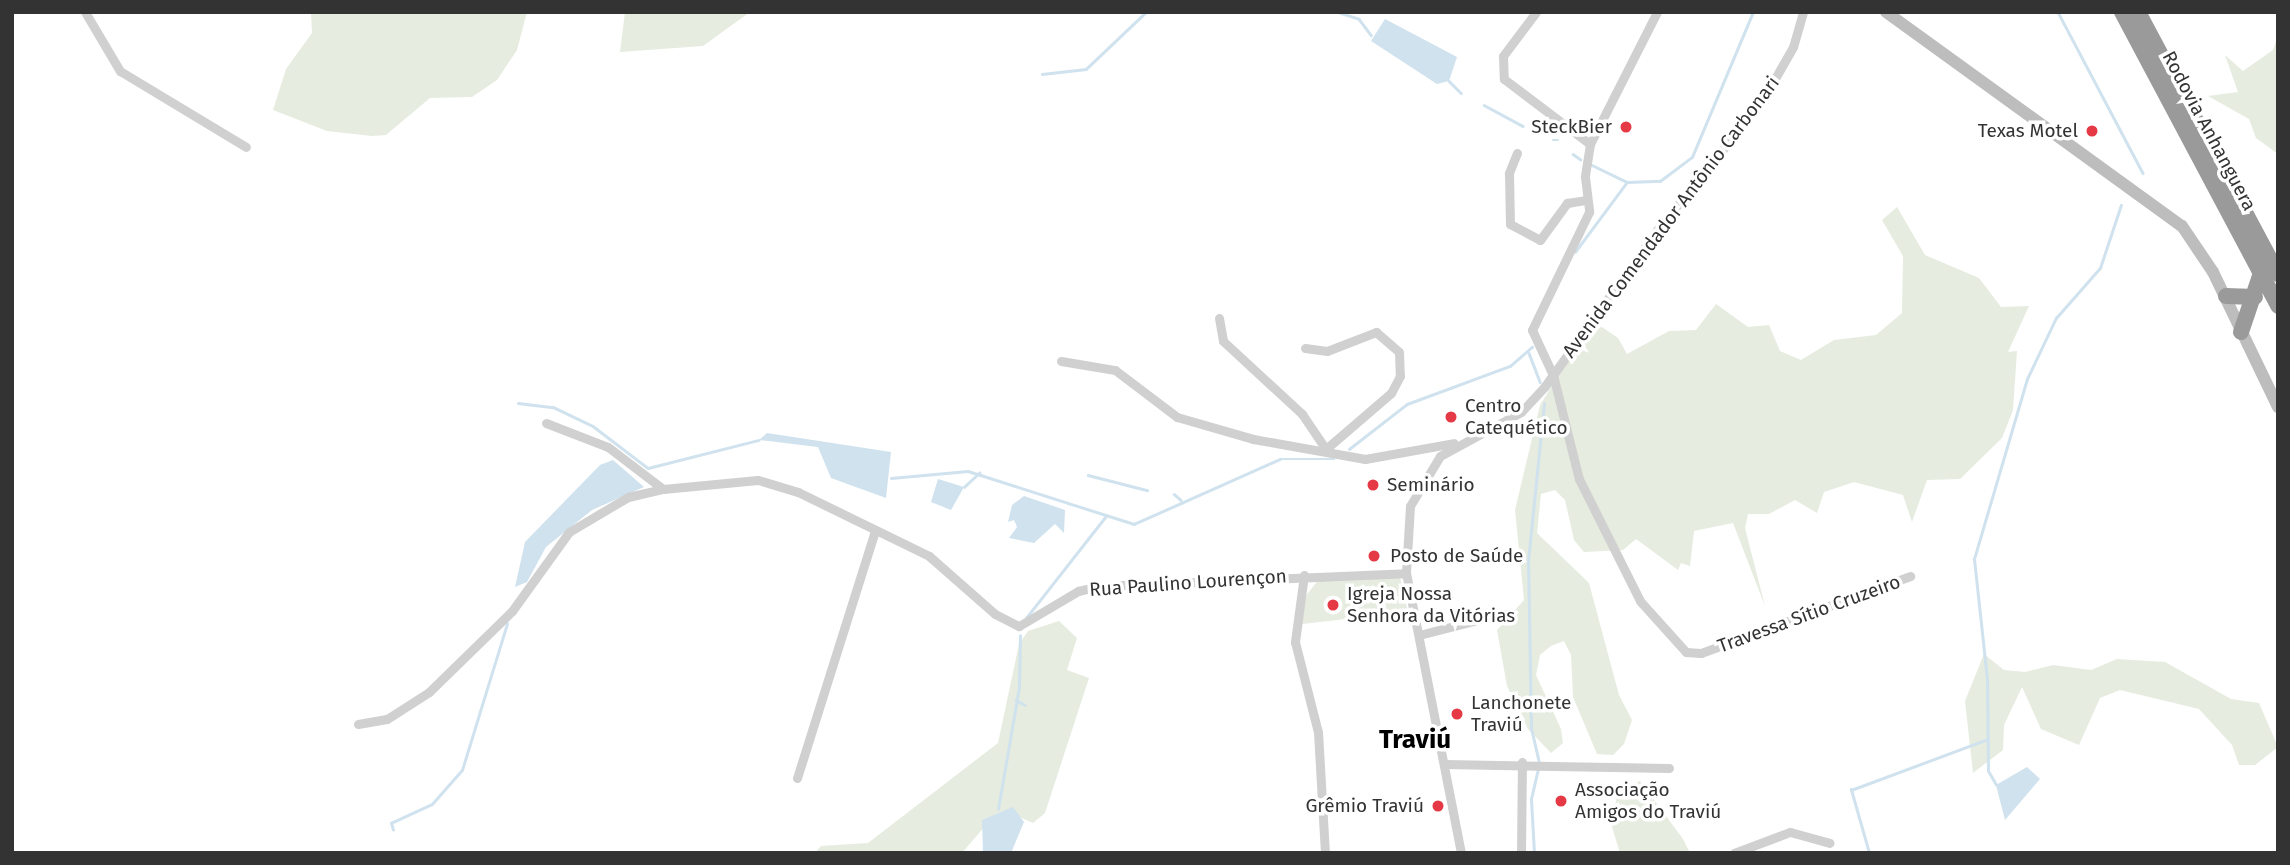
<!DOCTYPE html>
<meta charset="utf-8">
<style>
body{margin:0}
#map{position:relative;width:2290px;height:865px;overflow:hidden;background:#fff;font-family:"Fira Sans",sans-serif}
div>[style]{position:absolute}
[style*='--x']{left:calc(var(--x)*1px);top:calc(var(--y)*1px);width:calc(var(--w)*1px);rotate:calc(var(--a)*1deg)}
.green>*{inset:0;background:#e6ecdf}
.water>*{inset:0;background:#cfe2ee}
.stream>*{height:2.5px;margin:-1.25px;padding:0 1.25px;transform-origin:1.25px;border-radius:1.25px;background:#cfe2ee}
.minor>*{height:9px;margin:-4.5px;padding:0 4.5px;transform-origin:4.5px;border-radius:4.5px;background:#d0d0d0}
.secondary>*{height:12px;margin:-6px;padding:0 6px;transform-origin:6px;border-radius:6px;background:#bdbdbd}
.motorway>*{height:16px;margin:-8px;padding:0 8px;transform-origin:8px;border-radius:8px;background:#9a9a9a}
.dots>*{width:19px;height:19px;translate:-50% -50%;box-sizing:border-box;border:4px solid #fff;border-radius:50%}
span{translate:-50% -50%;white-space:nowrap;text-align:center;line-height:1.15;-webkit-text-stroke:7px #fff;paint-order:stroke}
.poi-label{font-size:19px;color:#333}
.right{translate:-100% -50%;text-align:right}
.left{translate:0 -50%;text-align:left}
.street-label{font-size:19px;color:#333}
.district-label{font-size:26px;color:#000;font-weight:700}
.frame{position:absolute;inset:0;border:14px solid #333;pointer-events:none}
</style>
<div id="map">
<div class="green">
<i style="clip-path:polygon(311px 12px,527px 12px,517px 50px,497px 80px,472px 97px,430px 98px,386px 135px,372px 136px,327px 131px,273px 110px,286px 69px,312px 33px)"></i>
<i style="clip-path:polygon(625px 12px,750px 12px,703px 46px,620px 52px)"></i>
<i style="clip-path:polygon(2278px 36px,2278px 154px,2256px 138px,2249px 119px,2208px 96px,2238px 92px,2225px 55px,2243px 71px,2273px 50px)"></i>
<i style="clip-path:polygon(1897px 207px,1925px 255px,1979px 278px,2001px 307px,2029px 306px,2008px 352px,2017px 351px,2013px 410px,2002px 438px,1960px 479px,1927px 480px,1912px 522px,1903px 495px,1854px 482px,1824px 492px,1817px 513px,1795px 500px,1769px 514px,1748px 514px,1745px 528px,1765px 606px,1733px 523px,1694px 531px,1690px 566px,1681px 563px,1678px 570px,1636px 539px,1623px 550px,1584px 552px,1574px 540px,1565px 500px,1555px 490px,1541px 494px,1537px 533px,1589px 583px,1619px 695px,1632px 720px,1624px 744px,1613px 755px,1597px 754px,1573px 697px,1571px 655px,1564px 641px,1551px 646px,1540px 655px,1536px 675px,1561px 729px,1563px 743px,1551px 753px,1528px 729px,1507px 686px,1497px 630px,1524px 600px,1515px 510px,1540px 405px,1563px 368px,1592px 329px,1602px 327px,1618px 338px,1627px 354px,1669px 331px,1696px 330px,1716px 304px,1748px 327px,1769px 325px,1780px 351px,1801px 360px,1834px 340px,1876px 335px,1902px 313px,1903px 256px,1882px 220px)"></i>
<i style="clip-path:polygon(1400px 577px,1408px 612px,1302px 624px,1305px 597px,1319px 579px)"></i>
<i style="clip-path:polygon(1059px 621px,1077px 638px,1067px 670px,1089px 678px,1045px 813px,1033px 823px,1017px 816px,991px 819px,962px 853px,815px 853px,821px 846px,868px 843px,998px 743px,1019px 644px,1028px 631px)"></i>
<i style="clip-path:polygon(1984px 654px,2004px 670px,2025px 672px,2053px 665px,2091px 670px,2117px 659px,2165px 662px,2231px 699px,2259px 703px,2278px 747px,2255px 765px,2239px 765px,2232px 745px,2199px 709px,2120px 690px,2100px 698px,2079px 745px,2041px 729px,2022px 687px,2004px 725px,2003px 750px,1973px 773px,1965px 701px)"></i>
<i style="clip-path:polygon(1640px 781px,1683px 839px,1690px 853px,1620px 853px,1612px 827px,1617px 794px)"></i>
</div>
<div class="water">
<i style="clip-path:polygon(1385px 19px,1457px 57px,1449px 81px,1437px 84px,1371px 41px)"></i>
<i style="clip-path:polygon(767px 433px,891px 452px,886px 498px,831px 478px,818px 447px,759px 440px)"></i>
<i style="clip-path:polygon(613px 460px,644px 487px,592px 510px,546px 547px,527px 582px,515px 587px,525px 542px,600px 465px)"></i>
<i style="clip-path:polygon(938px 479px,964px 487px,951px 510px,931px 502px)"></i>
<i style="clip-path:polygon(1024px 496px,1065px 510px,1064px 533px,1055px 524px,1034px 543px,1009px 538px,1017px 527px,1014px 520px,1008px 522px,1012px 505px)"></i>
<i style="clip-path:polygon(2027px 767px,2040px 779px,2005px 820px,1996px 785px)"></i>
<i style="clip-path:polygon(1013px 807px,1024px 822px,1011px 853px,983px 853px,982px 820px)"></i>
</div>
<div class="stream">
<i style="--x:1338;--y:12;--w:22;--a:18"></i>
<i style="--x:1359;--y:19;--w:20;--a:53"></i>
<i style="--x:2058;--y:12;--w:182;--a:62.2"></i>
<i style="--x:1042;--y:74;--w:44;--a:-6.5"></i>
<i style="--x:1086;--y:69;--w:83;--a:-43.5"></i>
<i style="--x:1449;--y:81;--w:17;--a:45"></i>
<i style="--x:1484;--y:105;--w:44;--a:28.3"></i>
<i style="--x:1553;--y:140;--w:5;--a:0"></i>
<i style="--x:1573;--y:154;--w:9;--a:36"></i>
<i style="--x:1590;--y:164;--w:41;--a:25.9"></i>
<i style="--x:1575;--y:252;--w:87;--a:-53.4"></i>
<i style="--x:1627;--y:182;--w:33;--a:-2"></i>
<i style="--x:1660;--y:181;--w:40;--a:-37"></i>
<i style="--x:1692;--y:157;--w:157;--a:-67.2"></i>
<i style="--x:1529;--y:353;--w:31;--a:69"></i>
<i style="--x:518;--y:403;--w:35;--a:7"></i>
<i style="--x:553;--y:407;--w:44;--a:25.4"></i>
<i style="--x:593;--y:426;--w:69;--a:37.4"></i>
<i style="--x:648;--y:468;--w:114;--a:-14.2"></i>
<i style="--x:1349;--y:449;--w:73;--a:-37.8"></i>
<i style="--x:1407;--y:404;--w:110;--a:-20.3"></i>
<i style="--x:1510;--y:366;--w:29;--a:-41"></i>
<i style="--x:1088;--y:475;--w:61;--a:14.3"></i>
<i style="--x:891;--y:478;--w:77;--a:-5.2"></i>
<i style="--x:968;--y:471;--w:174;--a:17.7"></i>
<i style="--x:1134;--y:524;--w:160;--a:-24"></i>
<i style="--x:1280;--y:459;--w:54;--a:0"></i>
<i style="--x:964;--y:487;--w:21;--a:-43"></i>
<i style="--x:1174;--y:494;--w:9;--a:41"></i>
<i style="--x:1026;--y:618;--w:130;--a:-51.9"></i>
<i style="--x:1016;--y:700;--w:10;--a:29"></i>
<i style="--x:1539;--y:763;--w:35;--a:-103"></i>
<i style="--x:1531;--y:729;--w:168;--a:-91"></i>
<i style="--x:1528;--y:561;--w:158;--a:-84.2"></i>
<i style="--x:1996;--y:785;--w:16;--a:-120"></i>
<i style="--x:1988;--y:771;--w:92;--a:-90.6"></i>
<i style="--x:1987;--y:679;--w:121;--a:-96.2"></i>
<i style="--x:1974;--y:559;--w:188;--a:-73.6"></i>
<i style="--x:2027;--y:379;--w:68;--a:-64.6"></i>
<i style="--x:2056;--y:318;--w:67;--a:-48.7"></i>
<i style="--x:2100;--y:268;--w:66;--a:-71.6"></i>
<i style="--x:998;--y:809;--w:124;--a:-80.2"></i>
<i style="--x:1019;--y:687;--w:51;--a:-88.9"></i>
<i style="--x:393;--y:830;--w:7;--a:-106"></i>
<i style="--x:391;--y:823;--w:45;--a:-24.9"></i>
<i style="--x:432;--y:804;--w:45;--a:-48.6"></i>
<i style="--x:462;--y:770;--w:153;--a:-72.9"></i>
<i style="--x:1534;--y:853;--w:54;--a:-93.2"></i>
<i style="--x:1531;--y:799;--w:31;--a:-77"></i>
<i style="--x:1869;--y:853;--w:66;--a:-105.9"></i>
<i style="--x:1851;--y:790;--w:146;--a:-20.4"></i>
</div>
<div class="minor">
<i style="--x:85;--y:12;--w:69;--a:59.3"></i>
<i style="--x:120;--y:71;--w:147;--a:31.1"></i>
<i style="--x:1536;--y:12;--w:55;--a:126.9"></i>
<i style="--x:1503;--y:56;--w:23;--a:88"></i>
<i style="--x:1504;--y:79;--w:108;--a:37.1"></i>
<i style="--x:1657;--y:12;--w:148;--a:116.9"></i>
<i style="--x:1590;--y:144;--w:33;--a:99"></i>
<i style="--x:1585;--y:177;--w:35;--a:83"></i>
<i style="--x:1589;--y:212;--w:131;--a:115.8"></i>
<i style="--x:1532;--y:330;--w:50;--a:65"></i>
<i style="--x:1553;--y:375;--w:107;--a:76"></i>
<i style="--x:1579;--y:479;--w:136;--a:63.4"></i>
<i style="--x:1640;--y:601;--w:69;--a:48"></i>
<i style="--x:1686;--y:652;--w:15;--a:4"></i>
<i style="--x:1701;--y:653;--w:223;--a:-20.2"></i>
<i style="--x:1517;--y:153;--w:22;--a:112"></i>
<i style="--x:1509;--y:173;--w:51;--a:88.9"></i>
<i style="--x:1510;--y:224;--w:34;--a:28"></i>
<i style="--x:1540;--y:240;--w:46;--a:-53.9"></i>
<i style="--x:1567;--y:203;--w:20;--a:-9"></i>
<i style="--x:1219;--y:318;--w:23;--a:80"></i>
<i style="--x:1223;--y:341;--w:108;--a:42.7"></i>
<i style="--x:1302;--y:414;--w:41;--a:55.9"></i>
<i style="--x:1305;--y:348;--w:22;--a:8"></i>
<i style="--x:1327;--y:351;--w:53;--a:-21.2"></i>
<i style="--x:1376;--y:332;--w:30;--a:41"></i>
<i style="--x:1399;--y:352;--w:24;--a:88"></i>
<i style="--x:1400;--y:376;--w:19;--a:118"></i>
<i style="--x:1391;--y:393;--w:84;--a:139.3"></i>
<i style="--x:1061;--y:361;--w:55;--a:9.5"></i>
<i style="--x:1115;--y:370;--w:78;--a:37.2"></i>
<i style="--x:1177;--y:417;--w:79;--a:16.1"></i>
<i style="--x:1253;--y:439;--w:114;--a:10.1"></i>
<i style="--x:1365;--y:459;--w:90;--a:-10.2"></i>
<i style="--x:546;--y:423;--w:66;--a:21.2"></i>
<i style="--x:608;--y:447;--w:69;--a:37.4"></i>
<i style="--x:1304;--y:575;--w:68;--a:97.7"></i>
<i style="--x:1295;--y:642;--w:93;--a:75.7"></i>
<i style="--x:1318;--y:732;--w:121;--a:86.7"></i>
<i style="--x:1419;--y:635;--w:81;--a:-14.4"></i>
<i style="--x:358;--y:724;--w:29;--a:-10"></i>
<i style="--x:387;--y:719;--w:50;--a:-32.7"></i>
<i style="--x:429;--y:692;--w:116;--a:-44.3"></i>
<i style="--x:512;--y:611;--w:97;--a:-54.2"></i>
<i style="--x:569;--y:532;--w:69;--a:-30.7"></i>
<i style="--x:628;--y:497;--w:36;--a:-13"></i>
<i style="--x:663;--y:489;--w:95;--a:-5.4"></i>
<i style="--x:758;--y:480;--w:42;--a:16.7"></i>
<i style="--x:798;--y:492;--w:146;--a:26"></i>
<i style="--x:929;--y:556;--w:88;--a:41.3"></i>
<i style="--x:995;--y:614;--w:27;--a:27"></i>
<i style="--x:1019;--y:626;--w:69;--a:-30.7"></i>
<i style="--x:1078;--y:591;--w:23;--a:-13"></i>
<i style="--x:1100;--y:586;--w:306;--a:-2.4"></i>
<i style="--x:1444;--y:764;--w:225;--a:1"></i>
<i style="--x:797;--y:778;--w:260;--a:-72.5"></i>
<i style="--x:1461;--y:853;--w:285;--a:-101.1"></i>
<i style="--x:1406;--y:573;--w:67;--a:-86.6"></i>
<i style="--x:1410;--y:506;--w:58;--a:-59"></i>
<i style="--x:1440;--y:456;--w:92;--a:-28.5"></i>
<i style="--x:1521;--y:412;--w:35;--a:-47"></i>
<i style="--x:1545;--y:386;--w:192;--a:-54.3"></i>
<i style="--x:1657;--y:230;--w:164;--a:-50.7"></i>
<i style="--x:1761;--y:103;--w:64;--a:-60.3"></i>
<i style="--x:1793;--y:47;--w:36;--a:-74"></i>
<i style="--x:1521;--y:853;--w:91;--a:-89.4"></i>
<i style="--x:1734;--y:853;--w:60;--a:-20.6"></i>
<i style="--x:1790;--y:832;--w:41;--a:15.4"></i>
</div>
<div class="secondary">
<i style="--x:1886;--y:12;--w:365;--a:35.9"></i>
<i style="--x:2182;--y:226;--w:55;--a:56"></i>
<i style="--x:2213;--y:272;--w:150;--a:64.3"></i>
</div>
<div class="motorway">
<i style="--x:2122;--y:12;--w:333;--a:62"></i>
<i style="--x:2138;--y:12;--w:297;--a:61.9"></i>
<i style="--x:2226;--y:296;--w:29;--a:2"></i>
<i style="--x:2241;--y:332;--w:62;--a:-71.3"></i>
</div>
<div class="dots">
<i style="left:1626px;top:127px;background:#e63946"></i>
<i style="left:2092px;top:131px;background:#e63946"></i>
<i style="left:1451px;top:417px;background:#e63946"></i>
<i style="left:1373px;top:485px;background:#e63946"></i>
<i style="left:1374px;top:556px;background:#e63946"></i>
<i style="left:1333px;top:605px;background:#e63946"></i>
<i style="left:1457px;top:714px;background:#e63946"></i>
<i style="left:1561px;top:801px;background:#e63946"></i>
<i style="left:1438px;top:806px;background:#e63946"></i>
</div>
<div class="poi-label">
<span class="right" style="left:1612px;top:127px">SteckBier</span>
<span class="right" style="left:2078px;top:131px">Texas Motel</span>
<span class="left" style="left:1465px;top:417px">Centro<br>Catequético</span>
<span class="left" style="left:1387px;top:485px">Seminário</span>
<span class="left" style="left:1390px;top:556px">Posto de Saúde</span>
<span class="left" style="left:1347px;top:605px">Igreja Nossa<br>Senhora da Vitórias</span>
<span class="left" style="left:1471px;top:714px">Lanchonete<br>Traviú</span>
<span class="left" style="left:1575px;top:801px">Associação<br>Amigos do Traviú</span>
<span class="right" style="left:1424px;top:806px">Grêmio Traviú</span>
</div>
<div class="street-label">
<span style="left:2209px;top:131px;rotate:62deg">Rodovia Anhanguera</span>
<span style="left:1671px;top:217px;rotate:-53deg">Avenida Comendador Antônio Carbonari</span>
<span style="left:1188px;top:583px;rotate:-4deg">Rua Paulino Lourençon</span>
<span style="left:1809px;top:614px;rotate:-20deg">Travessa Sítio Cruzeiro</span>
</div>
<div class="district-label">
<span style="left:1415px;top:740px">Traviú</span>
</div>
<div class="frame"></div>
</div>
